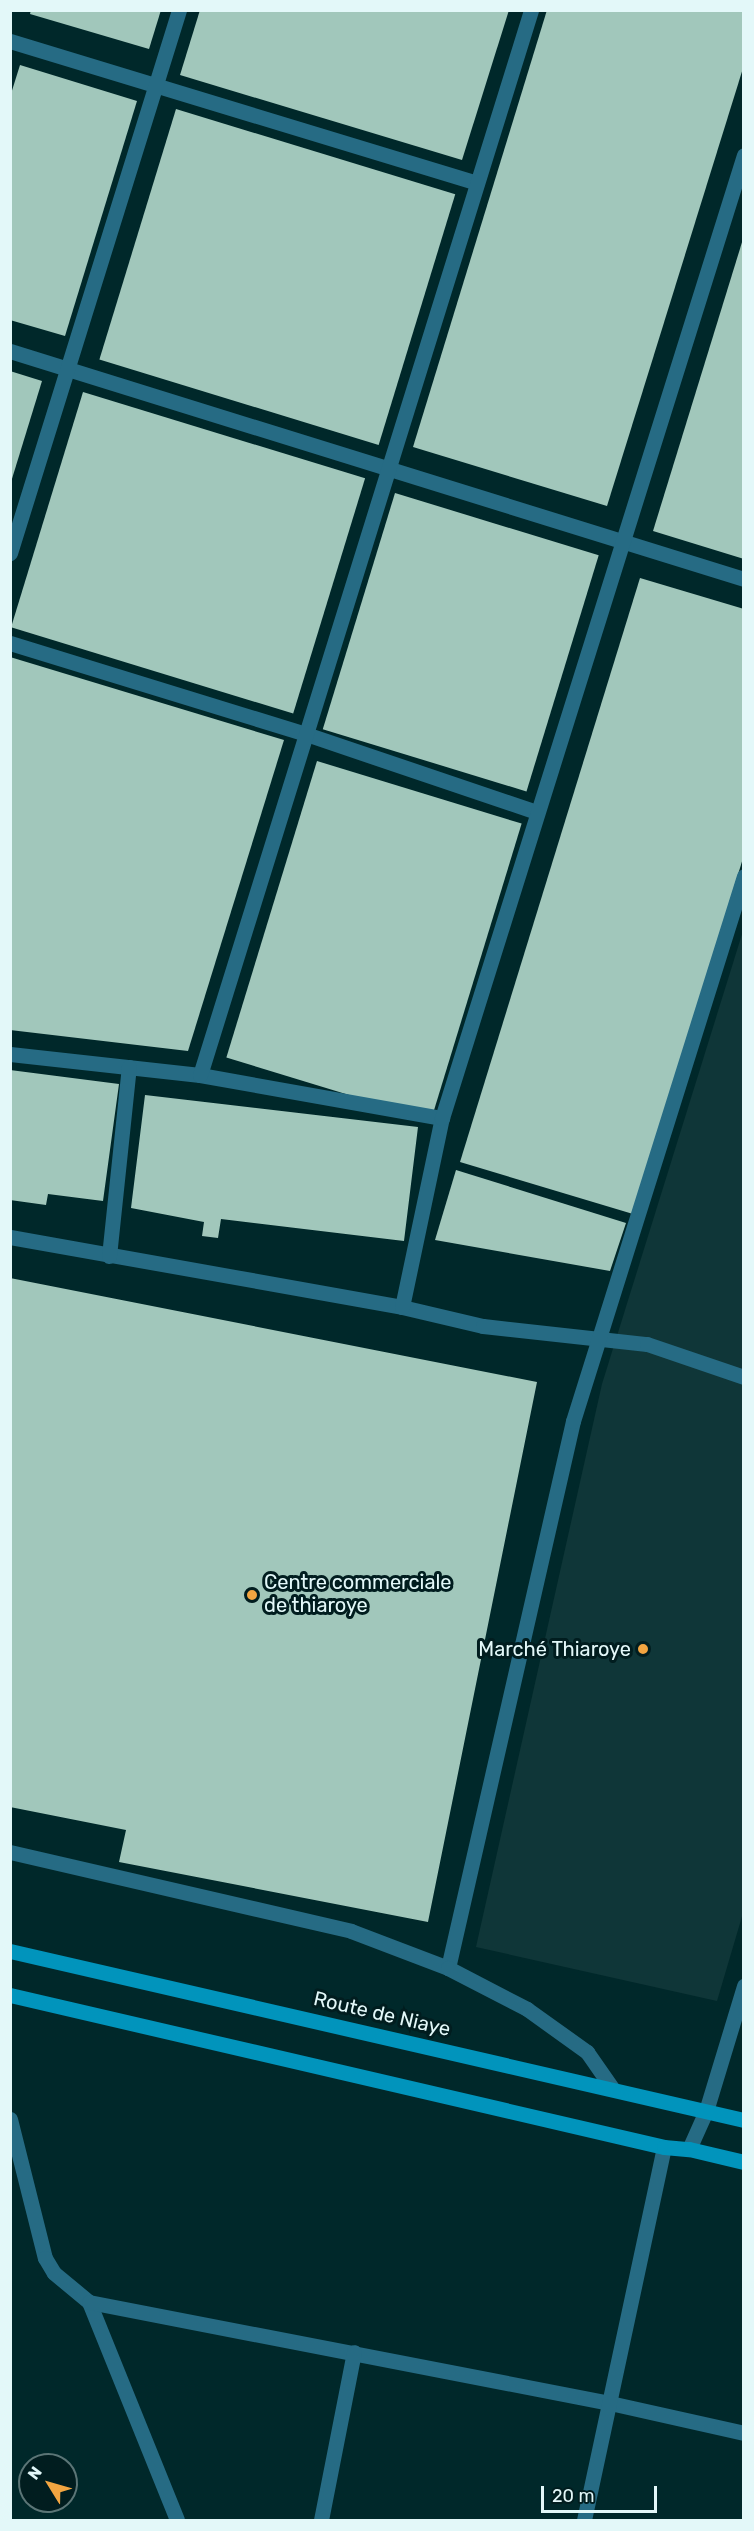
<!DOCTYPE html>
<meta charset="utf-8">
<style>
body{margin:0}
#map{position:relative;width:754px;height:2531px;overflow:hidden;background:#00282a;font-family:Rubik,sans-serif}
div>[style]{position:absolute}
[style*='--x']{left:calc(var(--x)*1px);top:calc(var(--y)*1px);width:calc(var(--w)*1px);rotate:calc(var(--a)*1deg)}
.built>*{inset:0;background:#0f3638}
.building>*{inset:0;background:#a1c7bb;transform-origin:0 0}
.service>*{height:15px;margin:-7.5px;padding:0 7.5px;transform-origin:7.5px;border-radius:7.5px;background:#266b84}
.minor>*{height:15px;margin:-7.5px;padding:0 7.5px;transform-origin:7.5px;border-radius:7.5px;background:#266b84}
.tertiary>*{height:15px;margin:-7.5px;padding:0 7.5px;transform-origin:7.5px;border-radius:7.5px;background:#266b84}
.secondary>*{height:15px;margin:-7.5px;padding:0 7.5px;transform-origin:7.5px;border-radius:7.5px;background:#0194bc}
.dots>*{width:16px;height:16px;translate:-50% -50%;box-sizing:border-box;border:3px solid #011d1f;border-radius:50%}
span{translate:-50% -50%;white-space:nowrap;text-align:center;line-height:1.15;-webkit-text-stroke:6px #011d1f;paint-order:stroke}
.poi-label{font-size:20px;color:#e3f8f9}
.left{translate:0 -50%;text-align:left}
.right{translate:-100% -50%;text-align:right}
.street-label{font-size:20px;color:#e3f8f9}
.frame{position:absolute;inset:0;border:12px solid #e3f8f9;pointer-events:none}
.north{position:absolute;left:18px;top:2453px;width:60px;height:60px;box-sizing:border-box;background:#011d1f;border:2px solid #5b7576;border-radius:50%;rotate:307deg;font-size:16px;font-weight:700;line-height:24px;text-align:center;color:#e3f8f9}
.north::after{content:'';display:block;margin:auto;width:21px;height:27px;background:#f2a541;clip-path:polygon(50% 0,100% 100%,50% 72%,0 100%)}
.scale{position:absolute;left:541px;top:2486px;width:116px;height:27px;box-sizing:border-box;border:3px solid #e3f8f9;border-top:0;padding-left:8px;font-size:18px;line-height:21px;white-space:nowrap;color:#e3f8f9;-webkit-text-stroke:4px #011d1f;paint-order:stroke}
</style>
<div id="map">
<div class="built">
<i style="clip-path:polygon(743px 931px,743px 1913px,717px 2001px,476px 1947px,602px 1384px)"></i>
</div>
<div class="building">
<i style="clip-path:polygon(31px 10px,161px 10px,149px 49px,30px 14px)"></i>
<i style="clip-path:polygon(200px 10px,509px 10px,462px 160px,180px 75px)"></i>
<i style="clip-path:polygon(547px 10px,744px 10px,744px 65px,607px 506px,413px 447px)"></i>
<i style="clip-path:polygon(20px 65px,137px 101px,65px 336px,10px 320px,10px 97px)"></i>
<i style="left:176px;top:109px;width:292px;height:262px;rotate:17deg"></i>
<i style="clip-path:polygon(743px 239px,744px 239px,744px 559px,653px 531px)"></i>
<i style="clip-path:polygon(10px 371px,42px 381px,11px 482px,10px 482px)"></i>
<i style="left:83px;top:392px;width:295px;height:246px;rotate:17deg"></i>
<i style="left:395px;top:493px;width:213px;height:247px;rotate:17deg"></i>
<i style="clip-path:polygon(640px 578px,744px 609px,744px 855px,633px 1214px,460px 1162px)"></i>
<i style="clip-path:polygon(10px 657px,284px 740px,188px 1051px,10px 1030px)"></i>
<i style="left:317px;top:761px;width:214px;height:310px;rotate:17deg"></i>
<i style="clip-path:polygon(10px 1070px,119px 1084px,103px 1201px,48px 1194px,46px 1205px,10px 1200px)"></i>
<i style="clip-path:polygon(145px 1095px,418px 1127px,404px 1241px,221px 1219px,218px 1238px,202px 1236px,204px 1222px,131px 1208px)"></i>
<i style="clip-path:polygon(456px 1170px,626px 1223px,610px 1271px,435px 1240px)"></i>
<i style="clip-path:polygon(10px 1278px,537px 1382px,428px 1922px,119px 1862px,126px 1830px,10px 1807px)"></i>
</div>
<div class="service">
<i style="--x:10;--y:41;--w:488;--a:16.9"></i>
<i style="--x:10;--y:351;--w:769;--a:17.26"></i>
<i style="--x:10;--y:553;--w:569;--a:-72.71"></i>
<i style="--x:10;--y:643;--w:310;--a:17.1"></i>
<i style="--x:306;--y:734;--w:243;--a:18.7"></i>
<i style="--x:10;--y:1054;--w:191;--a:6.3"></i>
<i style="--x:200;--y:1075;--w:246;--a:10.1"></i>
<i style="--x:200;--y:1075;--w:1115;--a:-72.73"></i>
<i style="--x:10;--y:1237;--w:398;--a:10.1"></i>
<i style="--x:402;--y:1307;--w:83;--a:13.2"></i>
<i style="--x:483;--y:1326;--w:165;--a:6.3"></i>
<i style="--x:647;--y:1344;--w:102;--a:18.8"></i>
<i style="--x:109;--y:1256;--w:190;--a:-84"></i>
<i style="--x:402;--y:1307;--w:193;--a:-78.1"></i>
<i style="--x:442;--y:1118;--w:1009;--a:-72.59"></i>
<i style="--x:448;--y:1968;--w:561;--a:-77.13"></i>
<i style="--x:573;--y:1421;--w:571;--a:-72.58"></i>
<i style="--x:689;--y:2149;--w:42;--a:-65.9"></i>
<i style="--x:706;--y:2111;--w:131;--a:-73.1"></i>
</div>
<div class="minor">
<i style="--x:10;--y:2119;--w:143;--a:75.9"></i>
<i style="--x:45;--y:2258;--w:17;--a:59"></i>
<i style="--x:54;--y:2273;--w:45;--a:39.6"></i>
<i style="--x:89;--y:2302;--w:235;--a:68"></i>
<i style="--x:89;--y:2302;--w:531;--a:10.97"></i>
<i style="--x:610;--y:2403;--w:137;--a:12.6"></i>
<i style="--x:321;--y:2520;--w:171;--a:-78.9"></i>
<i style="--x:584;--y:2520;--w:381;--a:-77.9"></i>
</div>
<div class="tertiary">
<i style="--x:10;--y:1852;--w:350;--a:13"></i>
<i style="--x:351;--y:1931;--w:104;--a:20.9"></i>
<i style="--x:448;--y:1968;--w:89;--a:27.4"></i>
<i style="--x:527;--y:2009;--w:74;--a:35.6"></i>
<i style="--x:587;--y:2052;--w:44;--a:55.2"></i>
</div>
<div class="secondary">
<i style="--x:10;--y:1951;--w:753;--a:12.97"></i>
<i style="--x:10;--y:1995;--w:671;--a:13.08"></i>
<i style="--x:664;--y:2147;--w:25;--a:5"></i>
<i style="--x:689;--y:2149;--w:57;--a:13.3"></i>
</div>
<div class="dots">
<i style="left:252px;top:1595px;background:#f2a541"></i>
<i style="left:643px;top:1649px;background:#f2a541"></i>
</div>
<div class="poi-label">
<span class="left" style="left:264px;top:1594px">Centre commerciale<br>de thiaroye</span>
<span class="right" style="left:631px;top:1649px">Marché Thiaroye</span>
</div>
<div class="street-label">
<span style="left:382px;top:2014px;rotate:13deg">Route de Niaye</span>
</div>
<div class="frame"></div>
<div class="north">N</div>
<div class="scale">20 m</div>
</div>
